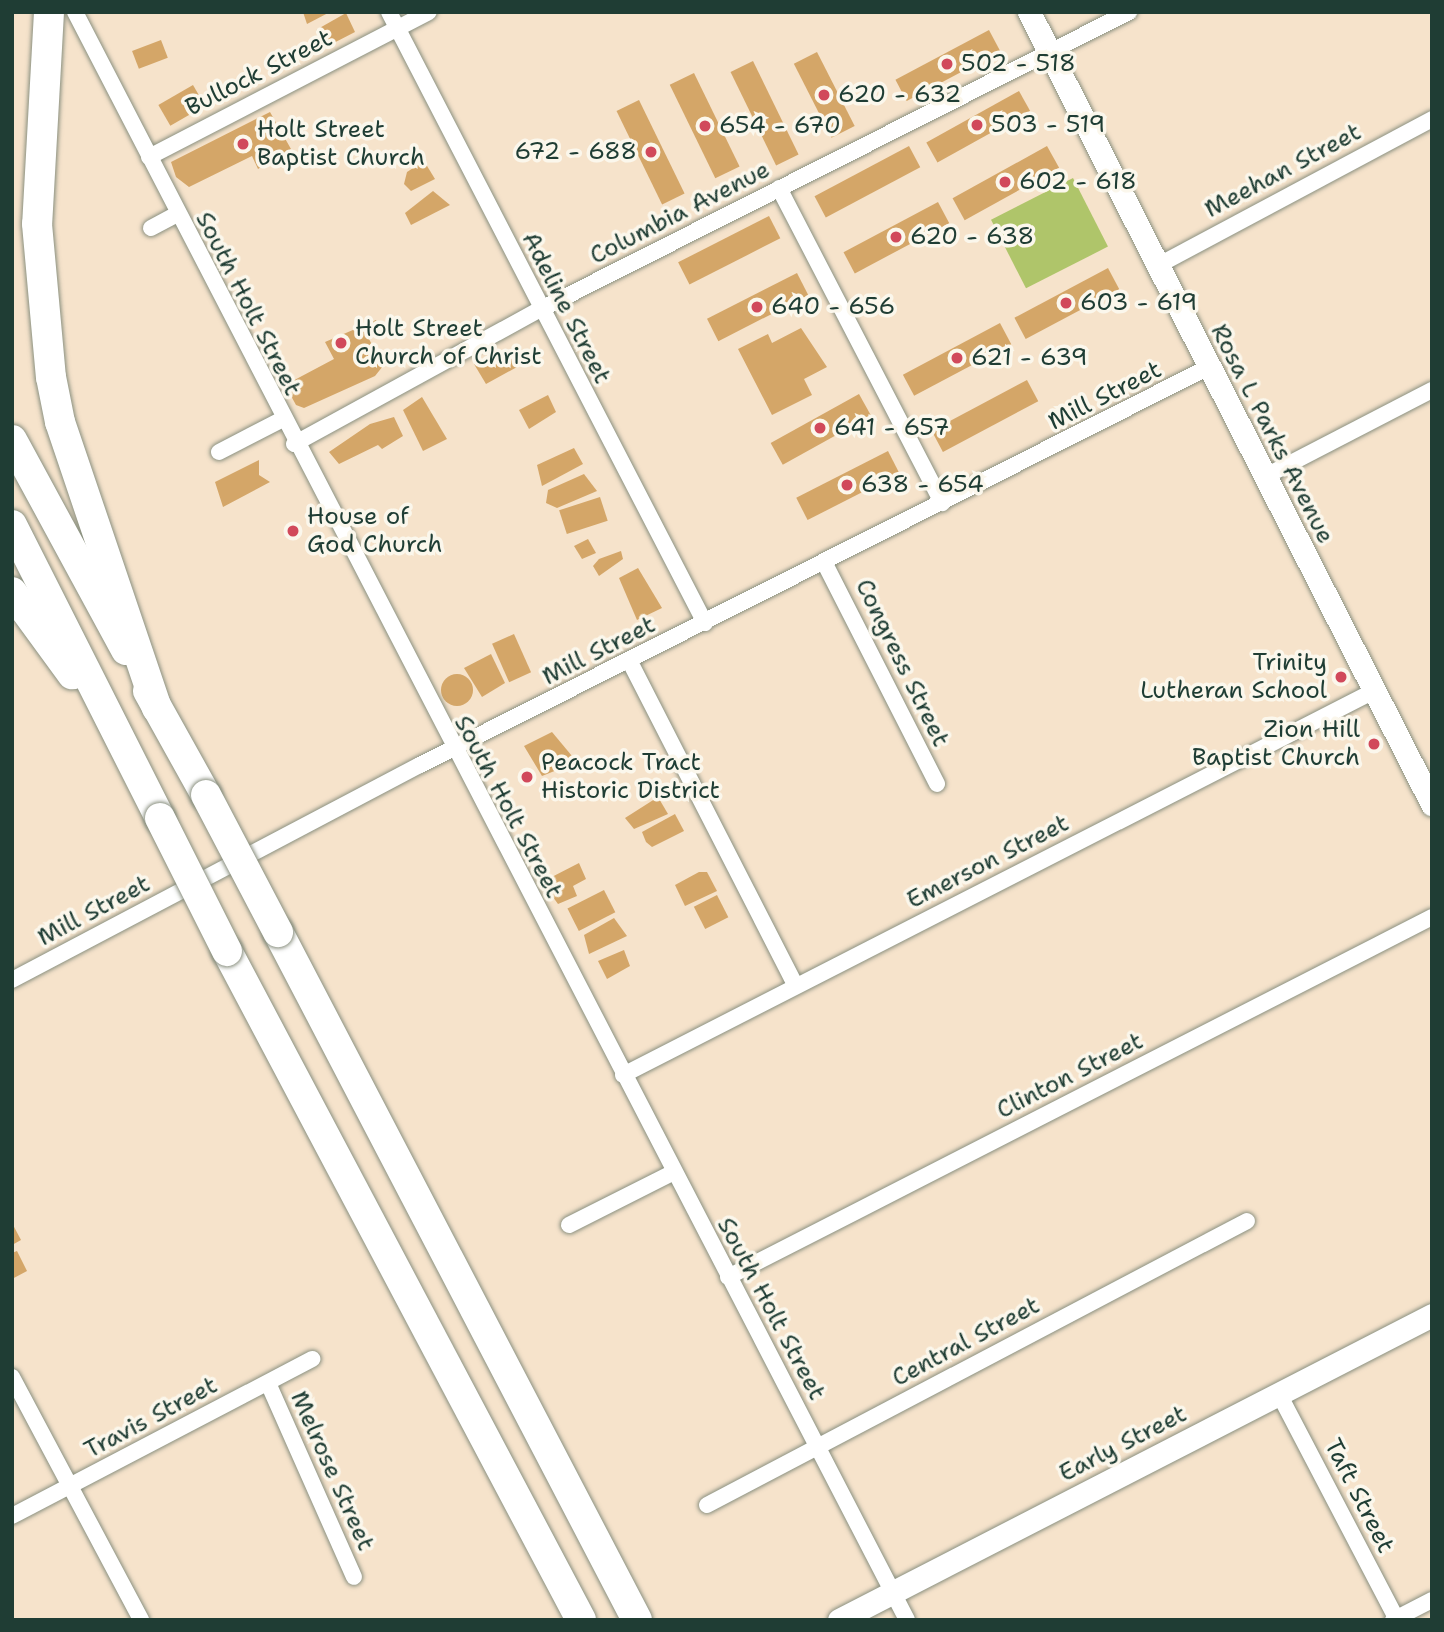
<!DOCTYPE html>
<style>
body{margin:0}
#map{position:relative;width:1444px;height:1632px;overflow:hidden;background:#f6e3cb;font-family:"Shantell Sans",sans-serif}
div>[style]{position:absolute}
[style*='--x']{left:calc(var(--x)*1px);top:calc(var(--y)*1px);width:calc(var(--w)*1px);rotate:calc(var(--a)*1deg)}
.green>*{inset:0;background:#afc56a;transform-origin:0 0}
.building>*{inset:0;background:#d4a668;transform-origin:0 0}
.round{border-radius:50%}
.roads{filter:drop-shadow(0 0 2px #8a9080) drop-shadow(0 0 2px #8a9080)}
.street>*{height:16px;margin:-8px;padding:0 8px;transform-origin:8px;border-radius:8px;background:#fff}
.secondary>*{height:23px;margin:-11.5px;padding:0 11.5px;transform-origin:11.5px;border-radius:11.5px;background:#fff}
.highway>*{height:30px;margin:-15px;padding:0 15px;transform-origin:15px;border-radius:15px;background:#fff}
.bridges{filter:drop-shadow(0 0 2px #8a9080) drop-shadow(0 0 2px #8a9080)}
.highway-bridge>*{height:30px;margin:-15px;padding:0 15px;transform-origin:15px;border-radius:15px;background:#fff}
.dots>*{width:19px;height:19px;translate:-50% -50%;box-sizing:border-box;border:4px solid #fbf7ec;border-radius:50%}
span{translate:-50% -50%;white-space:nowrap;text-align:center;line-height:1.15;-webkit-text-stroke:7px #fbf7ec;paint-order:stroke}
.poi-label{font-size:24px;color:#1f3d34}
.left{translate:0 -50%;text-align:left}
.right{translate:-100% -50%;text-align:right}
.street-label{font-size:24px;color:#1f3d34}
.frame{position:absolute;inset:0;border:14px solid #1f3d34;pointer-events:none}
</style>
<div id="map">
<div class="green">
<i style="left:1073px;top:178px;width:77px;height:92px;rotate:63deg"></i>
</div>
<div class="building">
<i style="clip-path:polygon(303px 12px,330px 12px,307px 24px)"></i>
<i style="clip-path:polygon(346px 13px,355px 32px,322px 49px,316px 30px)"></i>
<i style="left:989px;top:30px;width:24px;height:106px;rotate:62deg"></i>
<i style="left:161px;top:40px;width:19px;height:31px;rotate:69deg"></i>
<i style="left:817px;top:52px;width:83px;height:26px;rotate:63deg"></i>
<i style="left:753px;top:61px;width:104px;height:25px;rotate:64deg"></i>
<i style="left:694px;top:73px;width:104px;height:27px;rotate:64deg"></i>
<i style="left:193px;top:85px;width:24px;height:40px;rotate:60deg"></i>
<i style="left:1019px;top:91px;width:23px;height:106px;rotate:61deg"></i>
<i style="left:639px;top:100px;width:104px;height:25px;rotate:64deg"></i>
<i style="clip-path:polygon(270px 112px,291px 149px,258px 169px,252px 156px,189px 187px,176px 177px,171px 162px)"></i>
<i style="left:909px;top:146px;width:24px;height:107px;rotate:62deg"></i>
<i style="left:1047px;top:146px;width:25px;height:108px;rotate:61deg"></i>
<i style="clip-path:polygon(424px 161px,435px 179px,411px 191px,404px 184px,407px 172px)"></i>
<i style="clip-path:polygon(433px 191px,450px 205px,411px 225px,405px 213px)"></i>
<i style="left:938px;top:202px;width:24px;height:107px;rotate:62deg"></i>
<i style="left:769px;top:216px;width:25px;height:102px;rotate:63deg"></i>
<i style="left:1108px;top:268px;width:24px;height:106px;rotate:62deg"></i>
<i style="left:797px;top:273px;width:25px;height:101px;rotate:63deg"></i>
<i style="clip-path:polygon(376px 320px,382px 333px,369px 339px,383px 366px,375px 376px,304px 408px,296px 405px,285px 385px,334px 359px,325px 342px)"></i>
<i style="left:1000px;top:323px;width:24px;height:110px;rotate:62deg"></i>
<i style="clip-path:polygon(801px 328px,827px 367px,804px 379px,812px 395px,772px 415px,738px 349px,768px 334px,772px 343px)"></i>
<i style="clip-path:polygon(520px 345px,528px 361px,486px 384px,474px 364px)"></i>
<i style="left:1027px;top:380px;width:24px;height:108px;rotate:62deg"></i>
<i style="left:859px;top:394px;width:25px;height:101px;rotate:61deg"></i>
<i style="clip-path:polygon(548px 395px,556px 412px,529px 429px,519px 410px)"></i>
<i style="clip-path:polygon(422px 397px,447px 439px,423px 451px,403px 410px)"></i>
<i style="clip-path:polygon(394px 417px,403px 436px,382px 449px,378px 445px,339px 464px,329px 452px,370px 424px)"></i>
<i style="clip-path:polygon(574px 448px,583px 464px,542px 486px,537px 465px)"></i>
<i style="left:888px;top:451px;width:25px;height:103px;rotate:63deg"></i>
<i style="clip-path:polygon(259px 460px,259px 475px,270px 482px,223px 507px,215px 482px)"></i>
<i style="clip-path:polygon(584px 474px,597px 491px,557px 508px,546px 503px,548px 490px)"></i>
<i style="left:600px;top:497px;width:25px;height:43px;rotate:72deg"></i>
<i style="clip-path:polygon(588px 539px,596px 553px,582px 559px,574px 546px)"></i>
<i style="clip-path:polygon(621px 551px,623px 559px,599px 576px,593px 566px,599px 559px)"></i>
<i style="clip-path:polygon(638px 568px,662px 608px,637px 620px,619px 578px)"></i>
<i style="left:514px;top:634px;width:42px;height:24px;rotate:66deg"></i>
<i style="clip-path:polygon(491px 654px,505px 683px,482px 697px,464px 668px)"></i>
<i class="round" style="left:441px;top:674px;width:32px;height:32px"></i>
<i style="clip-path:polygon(552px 732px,577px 762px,542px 776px,524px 746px)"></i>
<i style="clip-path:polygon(658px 797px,668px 814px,634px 829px,625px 818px)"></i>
<i style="clip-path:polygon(675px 814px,684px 831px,652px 847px,646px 842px,642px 832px)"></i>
<i style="clip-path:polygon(579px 863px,586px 879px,573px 886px,577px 896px,558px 904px,542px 882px)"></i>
<i style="clip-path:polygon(699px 872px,707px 872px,717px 891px,685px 906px,675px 885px)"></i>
<i style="left:604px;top:890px;width:25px;height:41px;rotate:63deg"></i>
<i style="left:717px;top:895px;width:25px;height:26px;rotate:63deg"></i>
<i style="clip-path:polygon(614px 918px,627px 936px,589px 954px,584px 935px)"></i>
<i style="clip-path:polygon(624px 950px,630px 966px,607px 979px,598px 961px)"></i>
<i style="clip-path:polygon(12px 1223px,21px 1240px,12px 1245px)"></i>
<i style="clip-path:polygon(17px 1251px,27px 1271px,12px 1279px,12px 1253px)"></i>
</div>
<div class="roads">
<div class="street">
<i style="--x:75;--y:12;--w:1810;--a:62.64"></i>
<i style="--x:389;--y:12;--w:688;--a:62.65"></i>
<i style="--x:149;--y:157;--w:315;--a:-27.4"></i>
<i style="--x:779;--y:188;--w:355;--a:62.6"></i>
<i style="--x:151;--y:228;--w:30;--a:-28"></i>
<i style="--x:1157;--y:266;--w:312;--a:-28.1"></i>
<i style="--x:294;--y:444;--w:281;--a:-28.7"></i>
<i style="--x:541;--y:309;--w:659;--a:-26.8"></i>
<i style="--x:219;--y:452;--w:70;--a:-27.3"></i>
<i style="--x:1264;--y:477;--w:189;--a:-27.4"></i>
<i style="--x:824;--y:562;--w:249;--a:63"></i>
<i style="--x:630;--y:662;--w:362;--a:62.9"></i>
<i style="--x:12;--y:980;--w:461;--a:-27.8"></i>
<i style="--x:420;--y:765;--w:881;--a:-26.77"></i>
<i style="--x:623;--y:1075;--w:843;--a:-27.08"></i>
<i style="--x:569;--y:1225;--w:118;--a:-26.8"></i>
<i style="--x:728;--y:1277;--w:791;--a:-27.08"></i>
<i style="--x:12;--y:1377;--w:275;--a:62"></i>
<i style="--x:268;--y:1383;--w:212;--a:66.1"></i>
<i style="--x:1279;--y:1394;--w:255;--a:62.4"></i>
<i style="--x:707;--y:1505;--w:610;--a:-27.74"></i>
<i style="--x:12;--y:1516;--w:339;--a:-27.6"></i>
<i style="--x:1393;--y:1620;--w:44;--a:-27.1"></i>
</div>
<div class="secondary">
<i style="--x:1029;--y:12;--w:889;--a:63.03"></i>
<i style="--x:839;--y:1620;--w:667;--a:-27.22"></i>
</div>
<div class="highway">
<i style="--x:49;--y:12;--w:212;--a:93.2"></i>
<i style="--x:37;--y:224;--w:154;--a:84.8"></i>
<i style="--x:51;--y:377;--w:46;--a:78.7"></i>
<i style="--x:60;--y:422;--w:302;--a:71.3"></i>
<i style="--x:12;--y:440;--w:239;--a:61.5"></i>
<i style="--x:12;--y:525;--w:328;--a:63.2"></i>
<i style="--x:12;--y:592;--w:102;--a:53.8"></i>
<i style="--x:148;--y:691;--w:119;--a:60.9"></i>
<i style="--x:278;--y:932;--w:776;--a:62.44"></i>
<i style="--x:227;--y:951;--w:757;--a:62.11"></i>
</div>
</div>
<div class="bridges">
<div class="highway-bridge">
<i style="--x:206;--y:795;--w:155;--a:62.3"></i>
<i style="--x:160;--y:818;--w:149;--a:63.3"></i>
</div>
</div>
<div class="dots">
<i style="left:947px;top:64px;background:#d1495b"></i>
<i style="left:824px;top:95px;background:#d1495b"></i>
<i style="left:977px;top:125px;background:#d1495b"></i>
<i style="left:705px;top:126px;background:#d1495b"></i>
<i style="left:243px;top:144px;background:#d1495b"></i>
<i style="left:651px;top:152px;background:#d1495b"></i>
<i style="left:1005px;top:182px;background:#d1495b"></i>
<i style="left:896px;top:237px;background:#d1495b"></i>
<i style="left:1066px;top:303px;background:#d1495b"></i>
<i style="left:757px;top:307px;background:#d1495b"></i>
<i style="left:341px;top:343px;background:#d1495b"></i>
<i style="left:957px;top:358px;background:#d1495b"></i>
<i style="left:820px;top:428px;background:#d1495b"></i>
<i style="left:847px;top:485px;background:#d1495b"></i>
<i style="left:293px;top:531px;background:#d1495b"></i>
<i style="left:1341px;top:677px;background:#d1495b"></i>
<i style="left:1374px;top:744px;background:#d1495b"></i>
<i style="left:527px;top:777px;background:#d1495b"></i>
</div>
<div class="poi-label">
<span class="left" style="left:961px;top:64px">502 - 518</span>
<span class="left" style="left:838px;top:95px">620 - 632</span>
<span class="left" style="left:991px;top:125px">503 - 519</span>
<span class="left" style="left:719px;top:126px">654 - 670</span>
<span class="left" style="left:257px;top:144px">Holt Street<br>Baptist Church</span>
<span class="right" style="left:637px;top:152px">672 - 688</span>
<span class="left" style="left:1019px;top:182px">602 - 618</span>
<span class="left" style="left:910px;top:237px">620 - 638</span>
<span class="left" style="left:1080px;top:303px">603 - 619</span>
<span class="left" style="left:771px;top:307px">640 - 656</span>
<span class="left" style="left:355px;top:343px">Holt Street<br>Church of Christ</span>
<span class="left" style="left:971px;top:358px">621 - 639</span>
<span class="left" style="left:834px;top:428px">641 - 657</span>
<span class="left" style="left:861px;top:485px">638 - 654</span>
<span class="left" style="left:307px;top:531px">House of<br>God Church</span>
<span class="right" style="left:1327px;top:677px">Trinity<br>Lutheran School</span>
<span class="right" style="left:1360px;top:744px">Zion Hill<br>Baptist Church</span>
<span class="left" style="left:541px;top:777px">Peacock Tract<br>Historic District</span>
</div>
<div class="street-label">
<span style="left:259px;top:73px;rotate:-27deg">Bullock Street</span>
<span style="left:1283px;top:171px;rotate:-28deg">Meehan Street</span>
<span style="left:680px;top:213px;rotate:-27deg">Columbia Avenue</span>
<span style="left:248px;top:304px;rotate:63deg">South Holt Street</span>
<span style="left:566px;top:308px;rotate:63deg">Adeline Street</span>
<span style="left:1105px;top:396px;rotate:-27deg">Mill Street</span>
<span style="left:1272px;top:434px;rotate:63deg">Rosa L Parks Avenue</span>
<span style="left:599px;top:651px;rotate:-27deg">Mill Street</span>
<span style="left:902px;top:663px;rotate:64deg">Congress Street</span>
<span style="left:508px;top:807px;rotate:62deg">South Holt Street</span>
<span style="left:988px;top:862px;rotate:-27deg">Emerson Street</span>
<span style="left:94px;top:911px;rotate:-28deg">Mill Street</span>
<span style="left:1070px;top:1076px;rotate:-27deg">Clinton Street</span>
<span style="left:771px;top:1309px;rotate:62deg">South Holt Street</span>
<span style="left:966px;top:1342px;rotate:-28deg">Central Street</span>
<span style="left:151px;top:1418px;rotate:-28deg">Travis Street</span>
<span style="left:1123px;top:1444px;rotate:-27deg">Early Street</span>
<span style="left:332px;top:1471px;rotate:66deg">Melrose Street</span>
<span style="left:1359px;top:1496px;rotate:63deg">Taft Street</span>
</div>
<div class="frame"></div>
</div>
